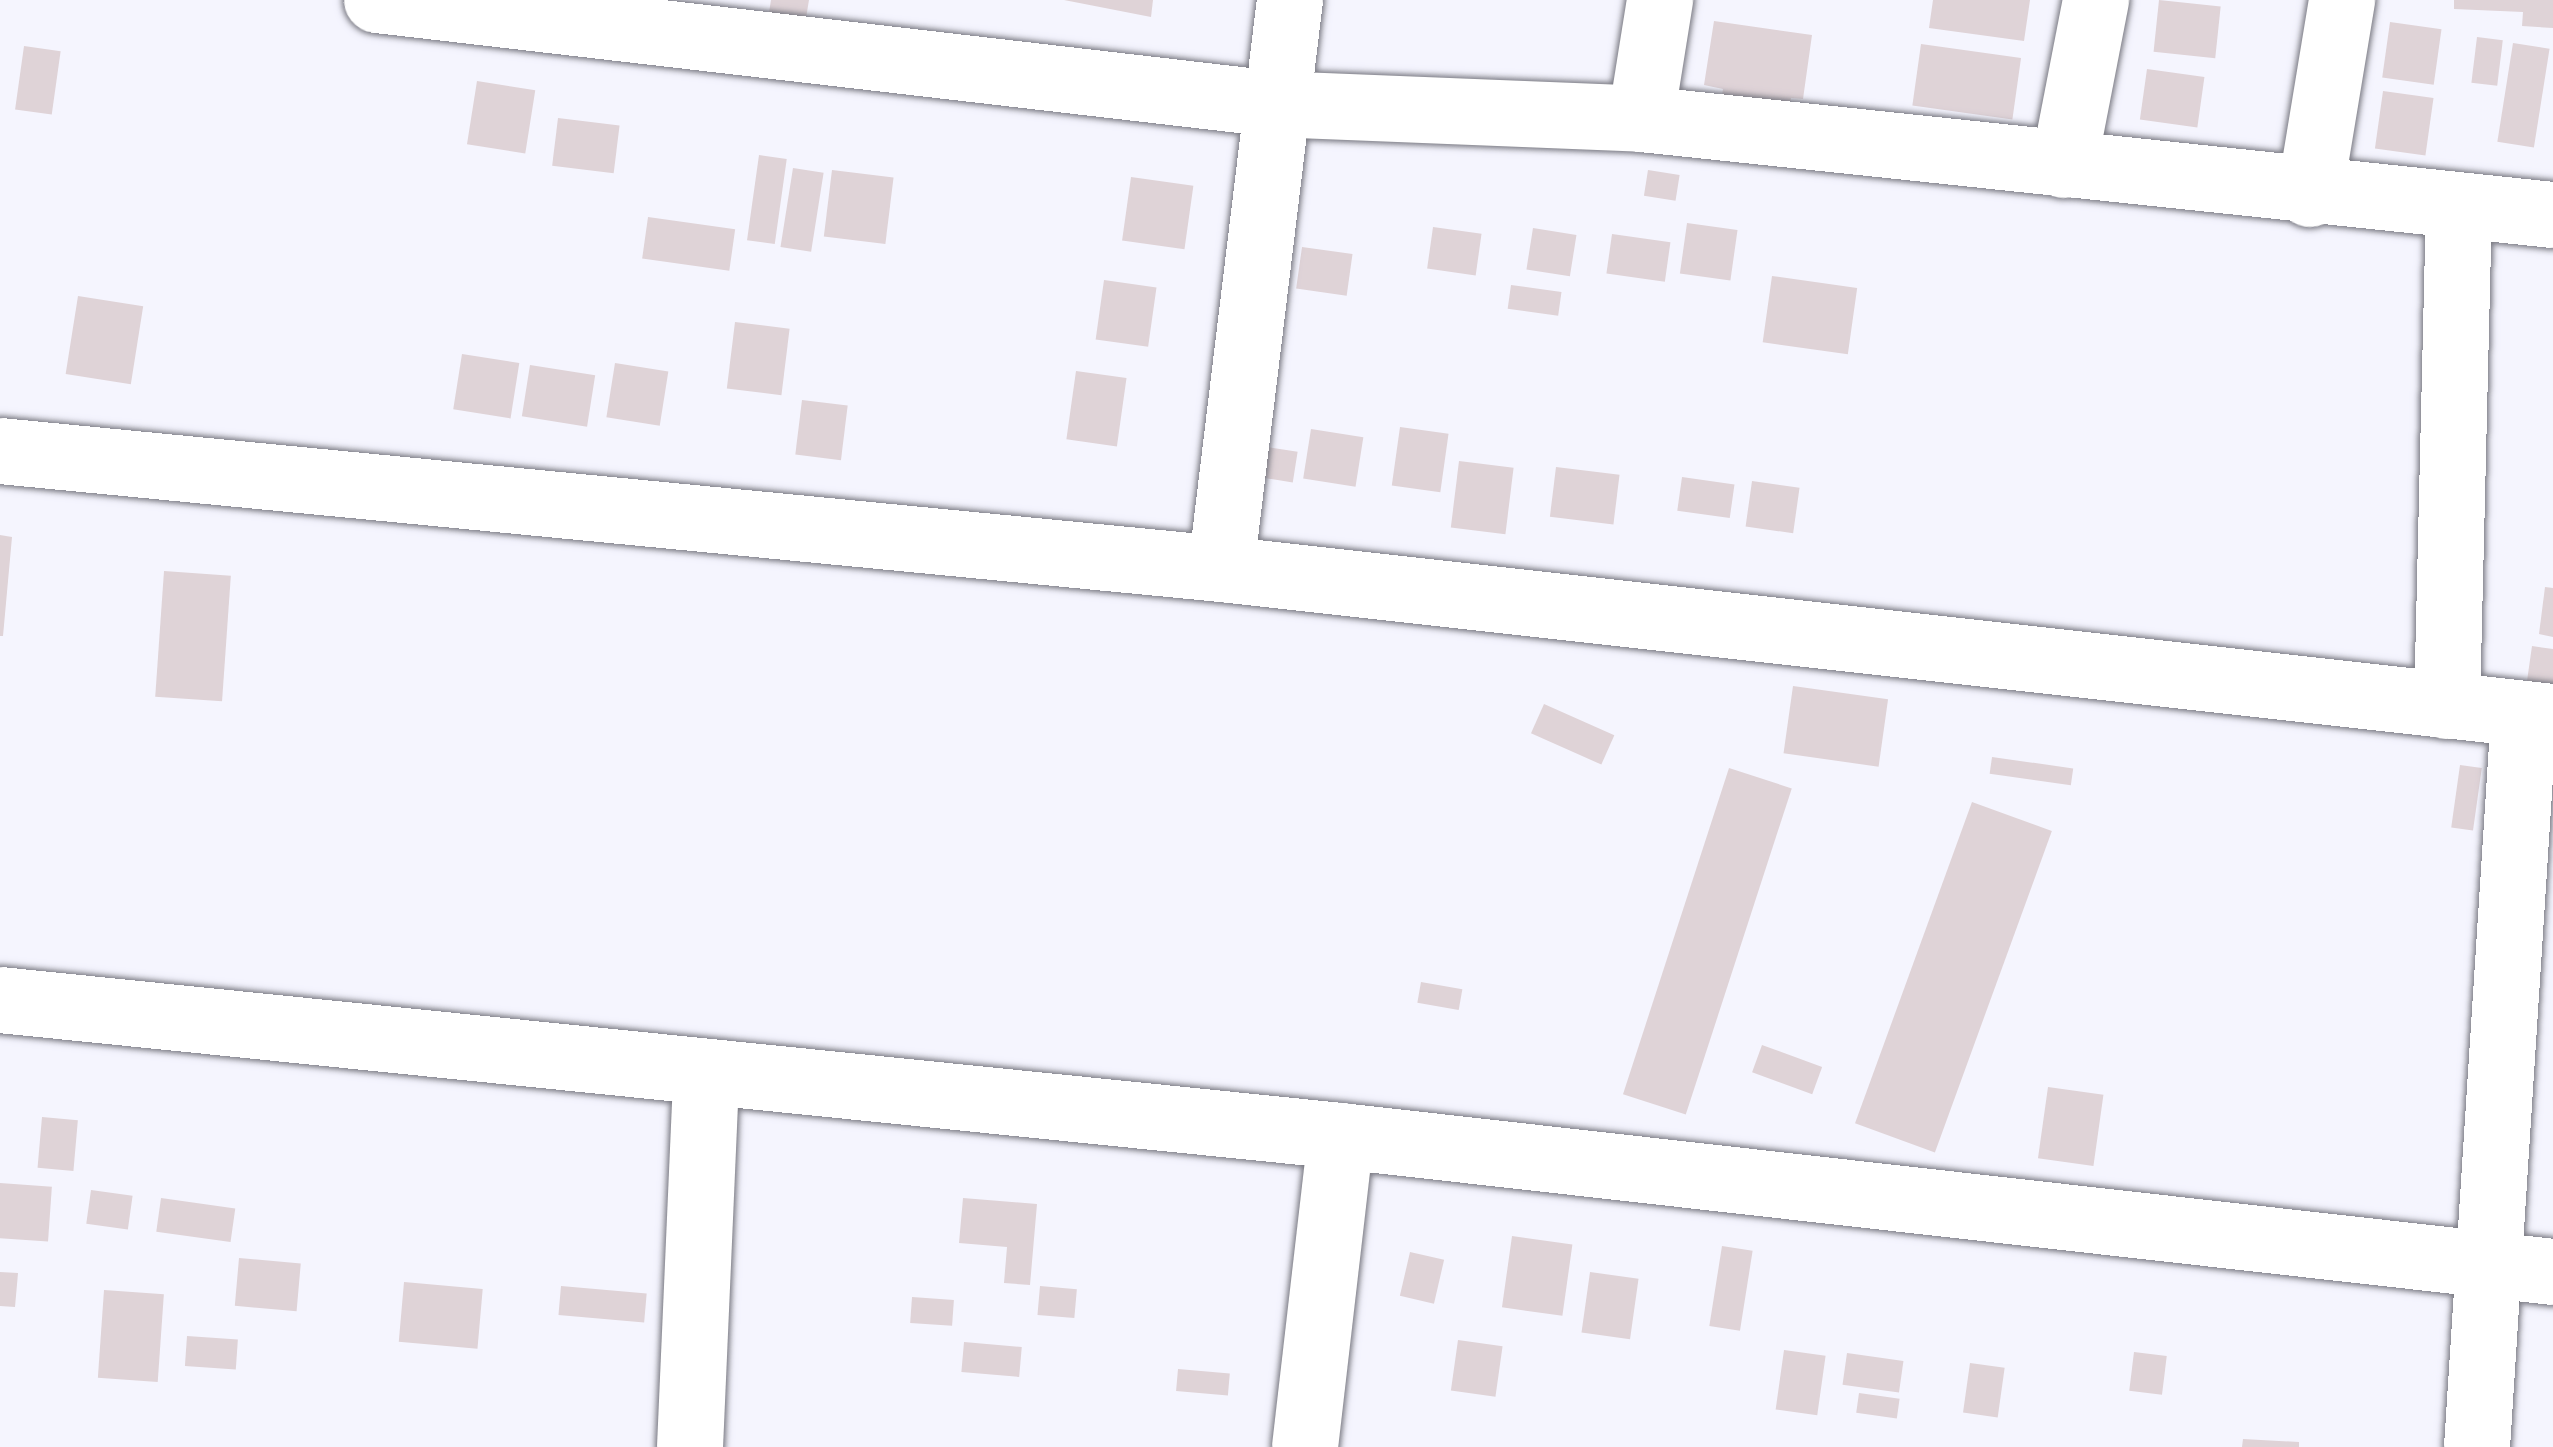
<!DOCTYPE html>
<style>
body{margin:0}
#map{position:relative;width:2553px;height:1447px;overflow:hidden;background:#f5f5fe;font-family:"Public Sans",sans-serif}
div>[style]{position:absolute}
[style*='--x']{left:calc(var(--x)*1px);top:calc(var(--y)*1px);width:calc(var(--w)*1px);rotate:calc(var(--a)*1deg)}
.building>*{inset:0;background:#dfd3d7;transform-origin:0 0}
.roads{filter:drop-shadow(0 0 3px #787881) drop-shadow(0 0 3px #787881)}
.minor>*{height:66px;margin:-33px;padding:0 33px;transform-origin:33px;border-radius:33px;background:#fff}
span{translate:-50% -50%;white-space:nowrap;text-align:center;line-height:1.15;-webkit-text-stroke:9px #f5f5fe;paint-order:stroke}
</style>
<div id="map">
<div class="building">
<i style="clip-path:polygon(771px 0,809px 0,804px 30px,767px 25px)"></i>
<i style="clip-path:polygon(1064px 0,1153px 0,1151px 17px)"></i>
<i style="clip-path:polygon(1933px 0,2030px 0,2024px 41px,1929px 28px)"></i>
<i style="left:2159px;top:0;width:62px;height:52px;rotate:6deg"></i>
<i style="clip-path:polygon(2454px 0,2553px 0,2553px 28px,2522px 26px,2523px 12px,2454px 9px)"></i>
<i style="clip-path:polygon(1714px 21px,1812px 35px,1803px 99px,1791px 98px,1787px 116px,1720px 106px,1723px 89px,1704px 85px)"></i>
<i style="left:2390px;top:22px;width:52px;height:56px;rotate:8deg"></i>
<i style="left:2477px;top:37px;width:26px;height:46px;rotate:7deg"></i>
<i style="left:2513px;top:43px;width:37px;height:100px;rotate:9deg"></i>
<i style="left:1921px;top:44px;width:101px;height:62px;rotate:8deg"></i>
<i style="left:24px;top:46px;width:37px;height:64px;rotate:8deg"></i>
<i style="left:2147px;top:69px;width:58px;height:51px;rotate:8deg"></i>
<i style="left:477px;top:81px;width:59px;height:64px;rotate:9deg"></i>
<i style="left:2383px;top:91px;width:51px;height:58px;rotate:8deg"></i>
<i style="left:558px;top:118px;width:62px;height:48px;rotate:7deg"></i>
<i style="left:759px;top:155px;width:28px;height:86px;rotate:8deg"></i>
<i style="left:793px;top:168px;width:31px;height:80px;rotate:9deg"></i>
<i style="left:832px;top:170px;width:62px;height:67px;rotate:7deg"></i>
<i style="left:1648px;top:170px;width:32px;height:26px;rotate:9deg"></i>
<i style="left:1131px;top:177px;width:63px;height:64px;rotate:8deg"></i>
<i style="left:648px;top:217px;width:88px;height:42px;rotate:8deg"></i>
<i style="left:1687px;top:223px;width:51px;height:51px;rotate:8deg"></i>
<i style="left:1433px;top:227px;width:49px;height:42px;rotate:8deg"></i>
<i style="left:1533px;top:228px;width:44px;height:42px;rotate:9deg"></i>
<i style="left:1612px;top:234px;width:59px;height:40px;rotate:8deg"></i>
<i style="left:1302px;top:247px;width:51px;height:42px;rotate:8deg"></i>
<i style="left:1772px;top:276px;width:86px;height:67px;rotate:8deg"></i>
<i style="left:1104px;top:280px;width:53px;height:60px;rotate:8deg"></i>
<i style="left:1511px;top:285px;width:51px;height:24px;rotate:8deg"></i>
<i style="left:78px;top:296px;width:66px;height:79px;rotate:9deg"></i>
<i style="left:735px;top:322px;width:55px;height:67px;rotate:7deg"></i>
<i style="left:462px;top:354px;width:58px;height:56px;rotate:9deg"></i>
<i style="left:615px;top:363px;width:54px;height:55px;rotate:9deg"></i>
<i style="left:530px;top:365px;width:66px;height:52px;rotate:9deg"></i>
<i style="left:1076px;top:371px;width:51px;height:69px;rotate:8deg"></i>
<i style="left:802px;top:400px;width:46px;height:55px;rotate:7deg"></i>
<i style="left:1400px;top:427px;width:49px;height:59px;rotate:8deg"></i>
<i style="left:1311px;top:429px;width:53px;height:50px;rotate:9deg"></i>
<i style="left:1267px;top:447px;width:31px;height:31px;rotate:9deg"></i>
<i style="left:1459px;top:461px;width:55px;height:67px;rotate:7deg"></i>
<i style="left:1556px;top:467px;width:64px;height:50px;rotate:7deg"></i>
<i style="left:1682px;top:477px;width:53px;height:34px;rotate:8deg"></i>
<i style="left:1752px;top:481px;width:48px;height:46px;rotate:8deg"></i>
<i style="clip-path:polygon(0 535px,12px 537px,3px 636px,0 636px)"></i>
<i style="left:164px;top:571px;width:67px;height:126px;rotate:4deg"></i>
<i style="clip-path:polygon(2545px 587px,2553px 588px,2553px 637px,2539px 634px)"></i>
<i style="clip-path:polygon(2532px 646px,2553px 649px,2553px 692px,2526px 688px)"></i>
<i style="left:1793px;top:686px;width:96px;height:68px;rotate:8deg"></i>
<i style="left:1544px;top:704px;width:77px;height:32px;rotate:24deg"></i>
<i style="left:1992px;top:757px;width:82px;height:17px;rotate:8deg"></i>
<i style="left:2460px;top:765px;width:22px;height:63px;rotate:8deg"></i>
<i style="left:1729px;top:768px;width:66px;height:343px;rotate:18deg"></i>
<i style="left:1972px;top:802px;width:85px;height:342px;rotate:20deg"></i>
<i style="left:1421px;top:982px;width:42px;height:21px;rotate:10deg"></i>
<i style="left:1762px;top:1045px;width:64px;height:29px;rotate:20deg"></i>
<i style="left:2048px;top:1087px;width:56px;height:72px;rotate:8deg"></i>
<i style="left:42px;top:1117px;width:36px;height:51px;rotate:5deg"></i>
<i style="left:0;top:1183px;width:52px;height:55px;rotate:4deg"></i>
<i style="left:91px;top:1190px;width:42px;height:34px;rotate:8deg"></i>
<i style="left:161px;top:1198px;width:75px;height:34px;rotate:8deg"></i>
<i style="clip-path:polygon(963px 1198px,1037px 1204px,1030px 1285px,1004px 1283px,1007px 1247px,959px 1243px)"></i>
<i style="left:1512px;top:1236px;width:61px;height:72px;rotate:8deg"></i>
<i style="left:1722px;top:1246px;width:31px;height:81px;rotate:9deg"></i>
<i style="left:1410px;top:1252px;width:35px;height:45px;rotate:13deg"></i>
<i style="left:239px;top:1258px;width:62px;height:48px;rotate:5deg"></i>
<i style="clip-path:polygon(0 1272px,18px 1273px,15px 1307px,0 1306px)"></i>
<i style="left:1590px;top:1272px;width:49px;height:61px;rotate:8deg"></i>
<i style="left:404px;top:1282px;width:79px;height:60px;rotate:5deg"></i>
<i style="left:561px;top:1286px;width:86px;height:29px;rotate:5deg"></i>
<i style="left:1040px;top:1286px;width:37px;height:29px;rotate:5deg"></i>
<i style="left:104px;top:1290px;width:60px;height:88px;rotate:4deg"></i>
<i style="left:912px;top:1297px;width:42px;height:26px;rotate:4deg"></i>
<i style="left:187px;top:1336px;width:51px;height:30px;rotate:4deg"></i>
<i style="left:1458px;top:1340px;width:45px;height:51px;rotate:8deg"></i>
<i style="left:964px;top:1342px;width:58px;height:30px;rotate:5deg"></i>
<i style="left:1784px;top:1350px;width:42px;height:60px;rotate:8deg"></i>
<i style="left:2134px;top:1352px;width:33px;height:39px;rotate:7deg"></i>
<i style="left:1847px;top:1353px;width:57px;height:32px;rotate:8deg"></i>
<i style="left:1970px;top:1363px;width:35px;height:50px;rotate:8deg"></i>
<i style="left:1178px;top:1369px;width:52px;height:22px;rotate:5deg"></i>
<i style="left:1859px;top:1393px;width:41px;height:20px;rotate:8deg"></i>
<i style="clip-path:polygon(2243px 1439px,2299px 1442px,2299px 1447px,2242px 1447px)"></i>
</div>
<div class="roads">
<div class="minor">
<i style="--x:377;--y:0;--w:904;--a:6.61"></i>
<i style="--x:1275;--y:104;--w:366;--a:2.3"></i>
<i style="--x:1641;--y:119;--w:917;--a:6.01"></i>
<i style="--x:1641;--y:119;--w:121;--a:-80.9"></i>
<i style="--x:2064;--y:165;--w:168;--a:-79"></i>
<i style="--x:2310;--y:194;--w:197;--a:-80.6"></i>
<i style="--x:0;--y:451;--w:1227;--a:5.52"></i>
<i style="--x:1221;--y:569;--w:1340;--a:6.34"></i>
<i style="--x:1221;--y:569;--w:573;--a:-83.09"></i>
<i style="--x:2447;--y:706;--w:500;--a:-88.63"></i>
<i style="--x:0;--y:1000;--w:1348;--a:5.79"></i>
<i style="--x:1341;--y:1136;--w:1220;--a:6.4"></i>
<i style="--x:690;--y:1447;--w:371;--a:-87.5"></i>
<i style="--x:1305;--y:1447;--w:313;--a:-83.4"></i>
<i style="--x:2477;--y:1447;--w:734;--a:-86.33"></i>
</div>
</div>
</div>
